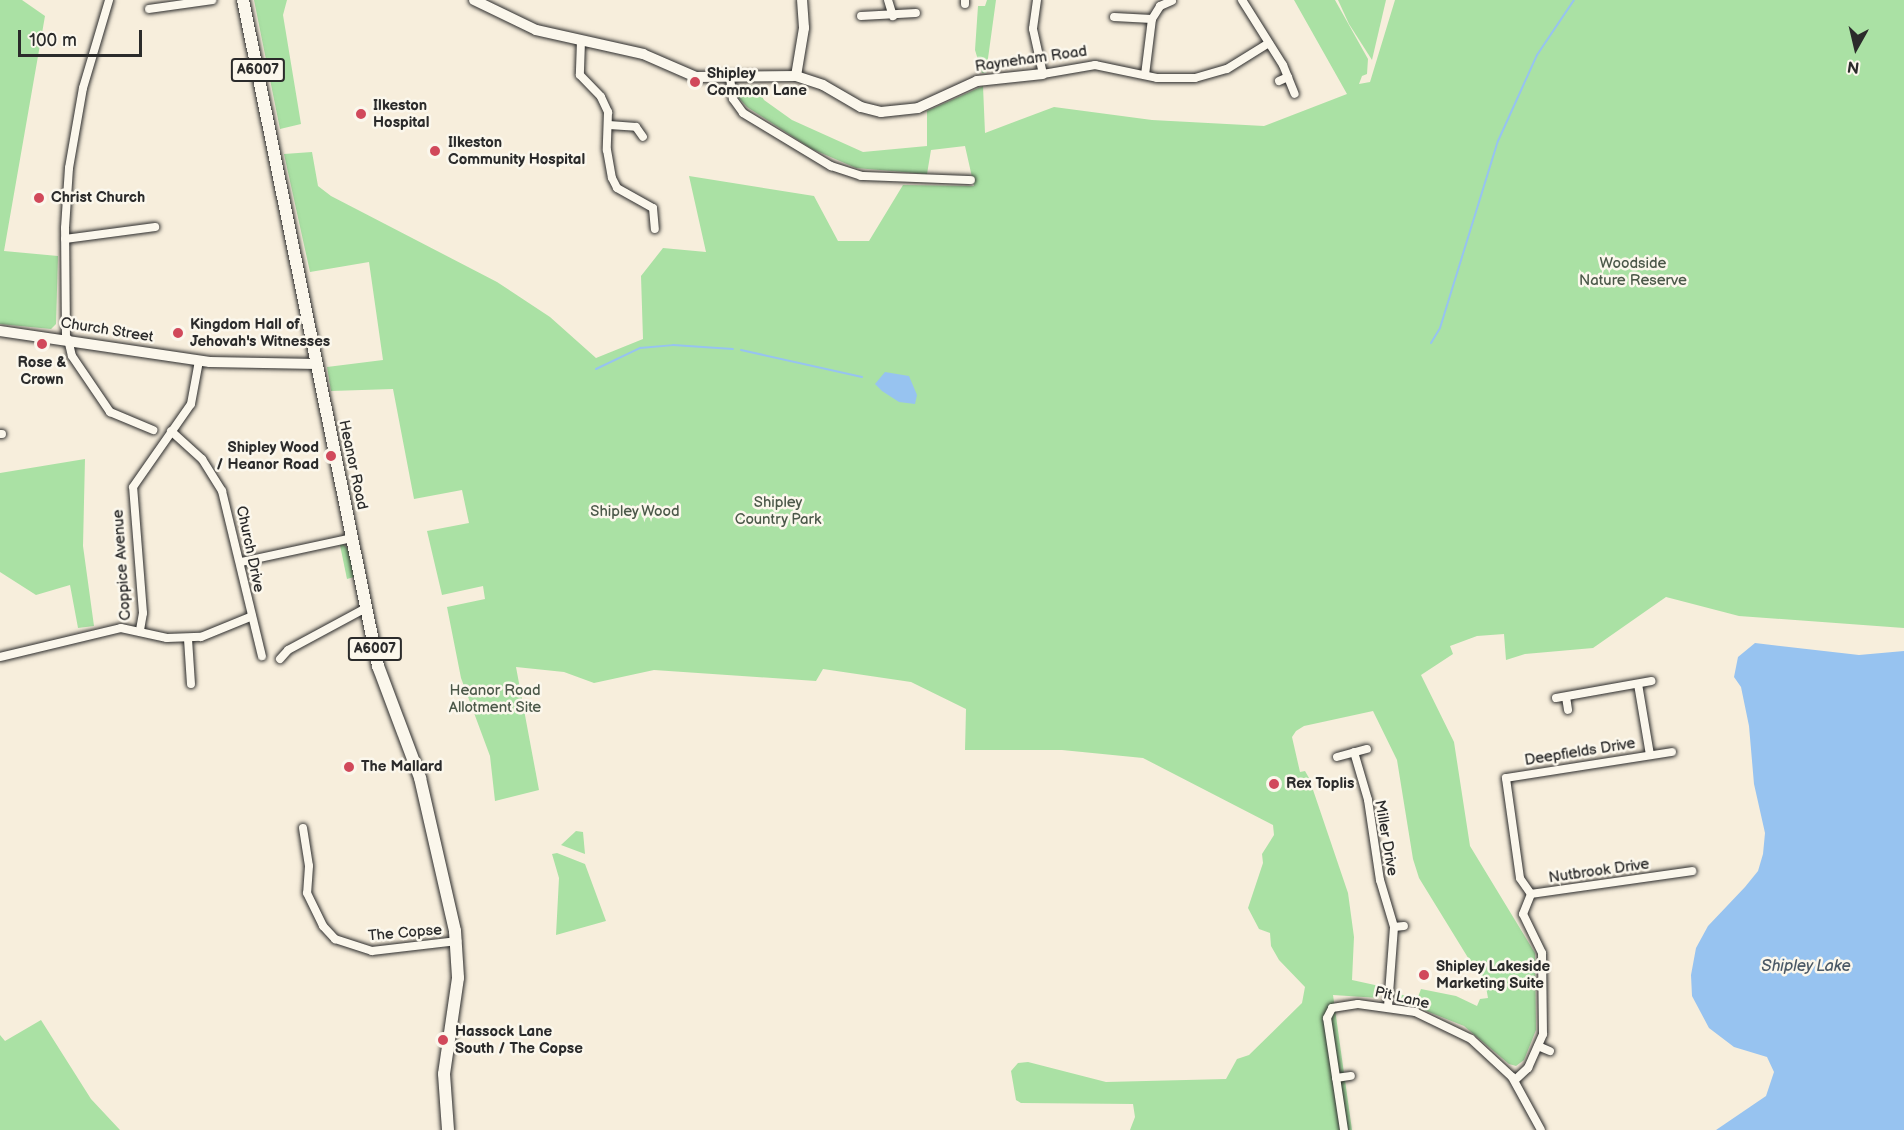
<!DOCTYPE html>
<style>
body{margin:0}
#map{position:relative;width:1904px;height:1130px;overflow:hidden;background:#f7eedc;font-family:"Balsamiq Sans",sans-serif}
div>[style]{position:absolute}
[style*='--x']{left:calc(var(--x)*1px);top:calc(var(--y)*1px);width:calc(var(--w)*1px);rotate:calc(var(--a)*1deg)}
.green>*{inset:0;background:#aae1a4}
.water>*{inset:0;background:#97c3f0}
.stream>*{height:2px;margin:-1px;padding:0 1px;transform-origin:1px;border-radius:1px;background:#97c3f0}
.roads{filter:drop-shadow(0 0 2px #2b2b2b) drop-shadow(0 0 2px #2b2b2b)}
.minor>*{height:8px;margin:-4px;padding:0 4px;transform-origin:4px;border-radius:4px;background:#fbf7ec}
.tertiary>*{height:10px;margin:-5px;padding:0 5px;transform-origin:5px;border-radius:5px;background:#fbf7ec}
.primary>*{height:12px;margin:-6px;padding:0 6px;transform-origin:6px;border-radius:6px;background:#fbf7ec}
.dots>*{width:16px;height:16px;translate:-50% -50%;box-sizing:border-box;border:3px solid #fbf7ec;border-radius:50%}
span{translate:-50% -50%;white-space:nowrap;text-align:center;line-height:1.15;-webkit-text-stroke:5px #fbf7ec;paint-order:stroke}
.shield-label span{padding:2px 4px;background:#fbf7ec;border:2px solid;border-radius:4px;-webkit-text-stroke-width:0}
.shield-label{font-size:14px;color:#2b2b2b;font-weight:700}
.street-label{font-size:15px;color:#2b2b2b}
.poi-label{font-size:15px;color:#2b2b2b;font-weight:700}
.left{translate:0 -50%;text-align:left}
.right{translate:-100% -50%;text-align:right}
.park-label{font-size:15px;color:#4b5849}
.water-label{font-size:16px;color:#4b5966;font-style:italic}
.north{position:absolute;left:1826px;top:18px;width:60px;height:60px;-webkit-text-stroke:4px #fbf7ec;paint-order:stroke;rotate:188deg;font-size:16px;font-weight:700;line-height:24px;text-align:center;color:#2b2b2b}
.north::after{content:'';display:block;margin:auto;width:21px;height:27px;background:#2b2b2b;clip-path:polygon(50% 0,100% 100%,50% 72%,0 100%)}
.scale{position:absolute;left:18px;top:30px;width:124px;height:27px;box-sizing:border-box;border:3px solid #2b2b2b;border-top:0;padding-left:8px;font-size:18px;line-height:21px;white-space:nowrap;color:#2b2b2b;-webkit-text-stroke:4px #fbf7ec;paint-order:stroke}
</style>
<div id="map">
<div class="green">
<i style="clip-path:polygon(0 0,22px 0,45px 16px,4px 251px,58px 256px,56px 324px,51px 329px,0 324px)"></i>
<i style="clip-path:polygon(254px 0,287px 0,283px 15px,301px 124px,280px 129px)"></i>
<i style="clip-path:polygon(987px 0,996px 0,986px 73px,982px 73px,975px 50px,978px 6px,985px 6px)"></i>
<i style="clip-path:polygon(1294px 0,1335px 0,1368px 59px,1367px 74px,1362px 76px,1359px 84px,1370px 82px,1395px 0,1904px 0,1904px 628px,1739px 616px,1666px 597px,1593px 648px,1525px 654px,1506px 660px,1504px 634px,1477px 636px,1450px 646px,1453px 654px,1421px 675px,1454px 742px,1470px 846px,1535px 953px,1536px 1030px,1524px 1060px,1516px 1066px,1509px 1064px,1464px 1026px,1396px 999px,1395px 994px,1418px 997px,1421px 989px,1456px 996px,1477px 1006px,1480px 999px,1488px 998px,1486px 987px,1419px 878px,1413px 859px,1397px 760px,1373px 711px,1304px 726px,1296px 731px,1292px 737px,1300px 772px,1305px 771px,1309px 778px,1348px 893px,1354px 937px,1352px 980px,1384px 987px,1379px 998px,1333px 995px,1352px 1130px,1130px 1130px,1135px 1117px,1133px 1104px,1021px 1103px,1016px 1100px,1011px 1071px,1018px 1063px,1028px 1062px,1106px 1082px,1226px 1079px,1237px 1059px,1249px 1055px,1302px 1003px,1305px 987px,1279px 960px,1271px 946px,1270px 933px,1259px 929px,1248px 908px,1263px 863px,1262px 854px,1274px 835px,1273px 825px,1143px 758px,1062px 750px,965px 750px,966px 709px,911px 682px,823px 669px,816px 681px,654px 670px,594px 683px,564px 672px,516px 667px,539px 790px,495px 801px,490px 756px,461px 678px,447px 607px,485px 599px,483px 586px,442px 595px,427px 531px,469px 523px,462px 490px,414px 499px,393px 389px,331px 391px,327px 367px,383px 360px,369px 262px,310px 272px,284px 154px,312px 152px,318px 186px,331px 196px,497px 282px,550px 317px,596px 358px,643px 339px,641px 276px,663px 248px,706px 252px,689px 176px,814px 196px,838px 241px,869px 241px,903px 185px,974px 186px,965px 146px,931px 150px,927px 174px,856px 168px,812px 149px,747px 107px,738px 97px,742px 85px,756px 86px,764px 100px,792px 120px,863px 152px,927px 146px,927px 111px,983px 86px,985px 133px,1054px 107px,1152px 120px,1264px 126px,1347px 94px)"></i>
<i style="clip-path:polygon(1338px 0,1386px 0,1372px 60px,1349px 24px)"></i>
<i style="clip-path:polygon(85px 459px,83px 546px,94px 626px,78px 628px,70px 585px,36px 595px,0 572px,0 473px)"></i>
<i style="clip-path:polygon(343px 544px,348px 549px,354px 577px,347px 579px,340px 545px)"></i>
<i style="clip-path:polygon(576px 831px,583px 832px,585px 854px,561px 845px)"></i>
<i style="clip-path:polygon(557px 853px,585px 864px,606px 921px,556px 935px,559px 878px,552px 854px)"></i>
<i style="clip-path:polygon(41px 1020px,91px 1099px,120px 1130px,0 1130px,0 1035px,5px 1041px)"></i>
</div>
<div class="water">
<i style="clip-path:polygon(885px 372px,909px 376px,917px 395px,915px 404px,899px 402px,882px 391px,875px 384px)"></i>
<i style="clip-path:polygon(1755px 643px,1859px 655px,1904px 651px,1904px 1130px,1716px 1130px,1766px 1096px,1774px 1072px,1767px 1057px,1734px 1047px,1709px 1028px,1692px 996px,1691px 975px,1696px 948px,1708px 926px,1745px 887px,1758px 871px,1763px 854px,1765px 833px,1754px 784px,1749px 726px,1741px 687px,1734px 677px,1738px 657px)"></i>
</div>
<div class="stream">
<i style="--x:1431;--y:343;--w:17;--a:-59"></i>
<i style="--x:1440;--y:328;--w:196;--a:-72.8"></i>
<i style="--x:1498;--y:141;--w:94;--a:-65.6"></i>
<i style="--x:1537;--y:55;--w:66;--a:-56.1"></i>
<i style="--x:741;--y:350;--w:124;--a:12.6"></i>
<i style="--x:596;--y:369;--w:49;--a:-25.5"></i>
<i style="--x:640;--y:348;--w:33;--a:-5"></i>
<i style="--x:673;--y:345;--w:60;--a:3.8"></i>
</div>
<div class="roads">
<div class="minor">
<i style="--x:888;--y:0;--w:17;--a:73"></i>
<i style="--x:965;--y:0;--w:4;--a:90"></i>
<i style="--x:1037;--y:0;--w:29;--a:98"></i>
<i style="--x:1033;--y:29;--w:46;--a:77.5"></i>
<i style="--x:1043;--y:74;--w:53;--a:-9.8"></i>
<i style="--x:1095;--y:65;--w:63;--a:11.8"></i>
<i style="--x:1157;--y:78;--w:38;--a:0"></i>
<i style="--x:1195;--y:78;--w:33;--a:-16"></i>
<i style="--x:1227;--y:69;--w:49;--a:-31.8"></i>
<i style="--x:1242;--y:0;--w:77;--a:57.8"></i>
<i style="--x:1283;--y:65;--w:31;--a:68"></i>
<i style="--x:149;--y:9;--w:64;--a:-8.1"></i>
<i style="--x:861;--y:16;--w:55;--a:-3.1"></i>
<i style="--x:1114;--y:17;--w:38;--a:3"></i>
<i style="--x:581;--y:41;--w:34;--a:92"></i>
<i style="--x:580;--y:75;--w:30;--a:46"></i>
<i style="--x:601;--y:97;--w:17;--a:65"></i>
<i style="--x:608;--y:112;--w:38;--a:92"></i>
<i style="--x:607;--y:150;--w:28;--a:80"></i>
<i style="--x:612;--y:178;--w:11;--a:63"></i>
<i style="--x:617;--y:188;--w:41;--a:29.1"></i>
<i style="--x:653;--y:208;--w:21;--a:85"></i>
<i style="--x:1145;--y:75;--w:56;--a:-82.9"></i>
<i style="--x:1152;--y:19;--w:15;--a:-58"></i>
<i style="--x:1160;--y:6;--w:13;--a:-23"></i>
<i style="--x:730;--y:78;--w:21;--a:82"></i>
<i style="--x:733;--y:99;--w:17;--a:54"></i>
<i style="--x:743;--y:113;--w:103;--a:31.1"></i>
<i style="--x:831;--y:166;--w:32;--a:18"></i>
<i style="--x:861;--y:176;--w:110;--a:2.1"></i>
<i style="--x:1279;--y:81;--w:10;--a:-24"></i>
<i style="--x:609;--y:125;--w:27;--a:4"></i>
<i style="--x:636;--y:127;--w:12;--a:55"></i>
<i style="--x:65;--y:239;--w:91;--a:-7.6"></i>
<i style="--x:66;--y:338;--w:110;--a:-90.5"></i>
<i style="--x:65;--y:228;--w:60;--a:-86.2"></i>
<i style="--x:69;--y:168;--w:81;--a:-80.1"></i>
<i style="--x:83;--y:88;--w:92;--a:-73.5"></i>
<i style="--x:68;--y:339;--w:17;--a:77"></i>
<i style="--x:72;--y:356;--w:68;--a:55.8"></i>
<i style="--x:110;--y:412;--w:47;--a:22.7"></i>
<i style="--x:171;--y:431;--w:42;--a:42.1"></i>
<i style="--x:202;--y:459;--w:38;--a:58"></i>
<i style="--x:222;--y:491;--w:170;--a:76.4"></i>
<i style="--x:0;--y:434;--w:2;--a:0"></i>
<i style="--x:241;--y:562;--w:114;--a:-12.2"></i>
<i style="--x:140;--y:630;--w:17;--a:-80"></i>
<i style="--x:143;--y:613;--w:126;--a:-94.5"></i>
<i style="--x:133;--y:487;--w:101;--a:-55.1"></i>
<i style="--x:191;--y:404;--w:44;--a:-79.5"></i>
<i style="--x:188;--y:639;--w:45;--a:86.2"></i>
<i style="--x:0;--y:657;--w:124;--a:-13.5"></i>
<i style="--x:121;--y:628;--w:47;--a:12.3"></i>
<i style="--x:167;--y:638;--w:34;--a:-2"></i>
<i style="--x:201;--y:637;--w:53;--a:-22.2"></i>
<i style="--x:280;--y:659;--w:12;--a:-48"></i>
<i style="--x:288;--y:650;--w:89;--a:-28.3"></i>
<i style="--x:1638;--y:684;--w:72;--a:80.4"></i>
<i style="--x:1566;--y:697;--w:13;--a:81"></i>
<i style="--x:1556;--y:698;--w:97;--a:-10.1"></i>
<i style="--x:1354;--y:752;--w:50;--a:73.7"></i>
<i style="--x:1368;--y:800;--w:81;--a:81.5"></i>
<i style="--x:1380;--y:880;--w:49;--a:73.4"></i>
<i style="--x:1394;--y:927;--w:79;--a:94.3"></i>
<i style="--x:1337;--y:757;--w:31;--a:-15"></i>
<i style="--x:303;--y:828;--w:38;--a:81"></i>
<i style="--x:309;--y:866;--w:27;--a:94"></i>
<i style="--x:307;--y:893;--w:37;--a:64"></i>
<i style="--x:323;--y:926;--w:18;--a:47"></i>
<i style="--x:335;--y:939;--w:39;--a:18"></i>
<i style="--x:372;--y:951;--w:86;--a:-6.7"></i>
<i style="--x:1531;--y:894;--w:19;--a:-125"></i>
<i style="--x:1520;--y:878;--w:101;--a:-98"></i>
<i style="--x:1506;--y:778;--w:168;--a:-8.9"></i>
<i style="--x:1394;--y:927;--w:10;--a:-6"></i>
<i style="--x:1538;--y:1046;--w:13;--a:23"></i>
<i style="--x:1336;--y:1078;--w:15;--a:-8"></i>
<i style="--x:1515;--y:1080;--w:18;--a:-43"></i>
<i style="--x:1528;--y:1068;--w:37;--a:-66"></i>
<i style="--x:1543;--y:1034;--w:81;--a:-90.7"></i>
<i style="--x:1542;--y:953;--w:43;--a:-116"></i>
<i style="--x:1523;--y:914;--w:22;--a:-68"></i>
<i style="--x:1531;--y:894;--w:163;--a:-8.1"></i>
<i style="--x:1344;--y:1130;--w:113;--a:-98.6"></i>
<i style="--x:1327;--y:1018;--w:11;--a:-63"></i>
<i style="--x:1332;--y:1008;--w:26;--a:-9"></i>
<i style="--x:1358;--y:1004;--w:58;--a:8"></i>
<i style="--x:1415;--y:1012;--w:62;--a:25.7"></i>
<i style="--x:1471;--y:1039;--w:56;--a:42.8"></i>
<i style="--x:1512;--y:1077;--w:60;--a:61.3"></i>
</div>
<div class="tertiary">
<i style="--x:474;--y:0;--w:69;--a:25.8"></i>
<i style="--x:536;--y:30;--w:110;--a:12.6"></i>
<i style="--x:643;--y:54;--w:58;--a:23.5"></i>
<i style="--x:696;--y:77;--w:100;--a:-0.6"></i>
<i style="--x:796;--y:76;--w:28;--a:18"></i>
<i style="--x:823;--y:85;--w:44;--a:30.1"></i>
<i style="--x:861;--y:107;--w:21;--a:14"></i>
<i style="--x:881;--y:112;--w:37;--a:-6"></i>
<i style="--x:918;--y:108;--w:65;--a:-24.6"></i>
<i style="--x:977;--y:81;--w:66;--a:-6.1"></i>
<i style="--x:796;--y:76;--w:49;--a:-80.5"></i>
<i style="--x:804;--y:28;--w:28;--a:-94"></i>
<i style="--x:0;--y:331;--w:212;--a:8.4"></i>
<i style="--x:210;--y:362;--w:107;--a:1.1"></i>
</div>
<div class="primary">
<i style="--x:243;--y:0;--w:680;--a:78.54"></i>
<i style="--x:378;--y:666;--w:120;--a:69.4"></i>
<i style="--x:420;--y:778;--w:157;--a:77.1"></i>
<i style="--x:455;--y:931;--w:47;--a:86.3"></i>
<i style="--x:458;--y:978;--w:97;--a:98.3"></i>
<i style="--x:444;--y:1074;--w:56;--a:85.9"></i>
</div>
</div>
<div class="dots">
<i style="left:695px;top:82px;background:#d1495b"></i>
<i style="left:361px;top:114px;background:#d1495b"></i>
<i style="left:435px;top:151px;background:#d1495b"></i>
<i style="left:39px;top:198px;background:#d1495b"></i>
<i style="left:178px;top:333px;background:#d1495b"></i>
<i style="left:42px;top:344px;background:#d1495b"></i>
<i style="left:331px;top:456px;background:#d1495b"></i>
<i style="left:349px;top:767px;background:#d1495b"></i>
<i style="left:1274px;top:784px;background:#d1495b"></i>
<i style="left:1424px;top:975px;background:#d1495b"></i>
<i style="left:443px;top:1040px;background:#d1495b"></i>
</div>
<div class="shield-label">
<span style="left:258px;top:70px">A6007</span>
<span style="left:375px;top:649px">A6007</span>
</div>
<div class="street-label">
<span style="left:1031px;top:59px;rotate:-8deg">Rayneham Road</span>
<span style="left:107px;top:330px;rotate:9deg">Church Street</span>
<span style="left:353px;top:465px;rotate:78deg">Heanor Road</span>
<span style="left:250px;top:549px;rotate:78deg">Church Drive</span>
<span style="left:122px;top:565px;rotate:-94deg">Coppice Avenue</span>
<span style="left:1580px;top:752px;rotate:-9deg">Deepfields Drive</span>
<span style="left:1386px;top:838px;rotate:80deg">Miller Drive</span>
<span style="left:1599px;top:871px;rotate:-8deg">Nutbrook Drive</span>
<span style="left:405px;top:933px;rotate:-5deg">The Copse</span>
<span style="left:1402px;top:998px;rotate:13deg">Pit Lane</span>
</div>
<div class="poi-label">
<span class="left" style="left:707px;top:82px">Shipley<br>Common Lane</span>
<span class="left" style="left:373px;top:114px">Ilkeston<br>Hospital</span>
<span class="left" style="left:448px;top:151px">Ilkeston<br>Community Hospital</span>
<span class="left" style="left:51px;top:198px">Christ Church</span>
<span class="left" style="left:190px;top:333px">Kingdom Hall of<br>Jehovah's Witnesses</span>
<span style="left:42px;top:371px">Rose &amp;<br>Crown</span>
<span class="right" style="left:319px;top:456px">Shipley Wood<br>/ Heanor Road</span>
<span class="left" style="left:361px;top:767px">The Mallard</span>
<span class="left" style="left:1286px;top:784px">Rex Toplis</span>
<span class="left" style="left:1436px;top:975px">Shipley Lakeside<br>Marketing Suite</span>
<span class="left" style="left:455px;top:1040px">Hassock Lane<br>South / The Copse</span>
</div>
<div class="park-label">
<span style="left:1633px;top:272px">Woodside<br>Nature Reserve</span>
<span style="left:778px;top:511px">Shipley<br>Country Park</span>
<span style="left:635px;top:512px">Shipley Wood</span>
<span style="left:495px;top:699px">Heanor Road<br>Allotment Site</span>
</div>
<div class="water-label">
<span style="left:1806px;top:967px">Shipley Lake</span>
</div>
<div class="north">N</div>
<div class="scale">100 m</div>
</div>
